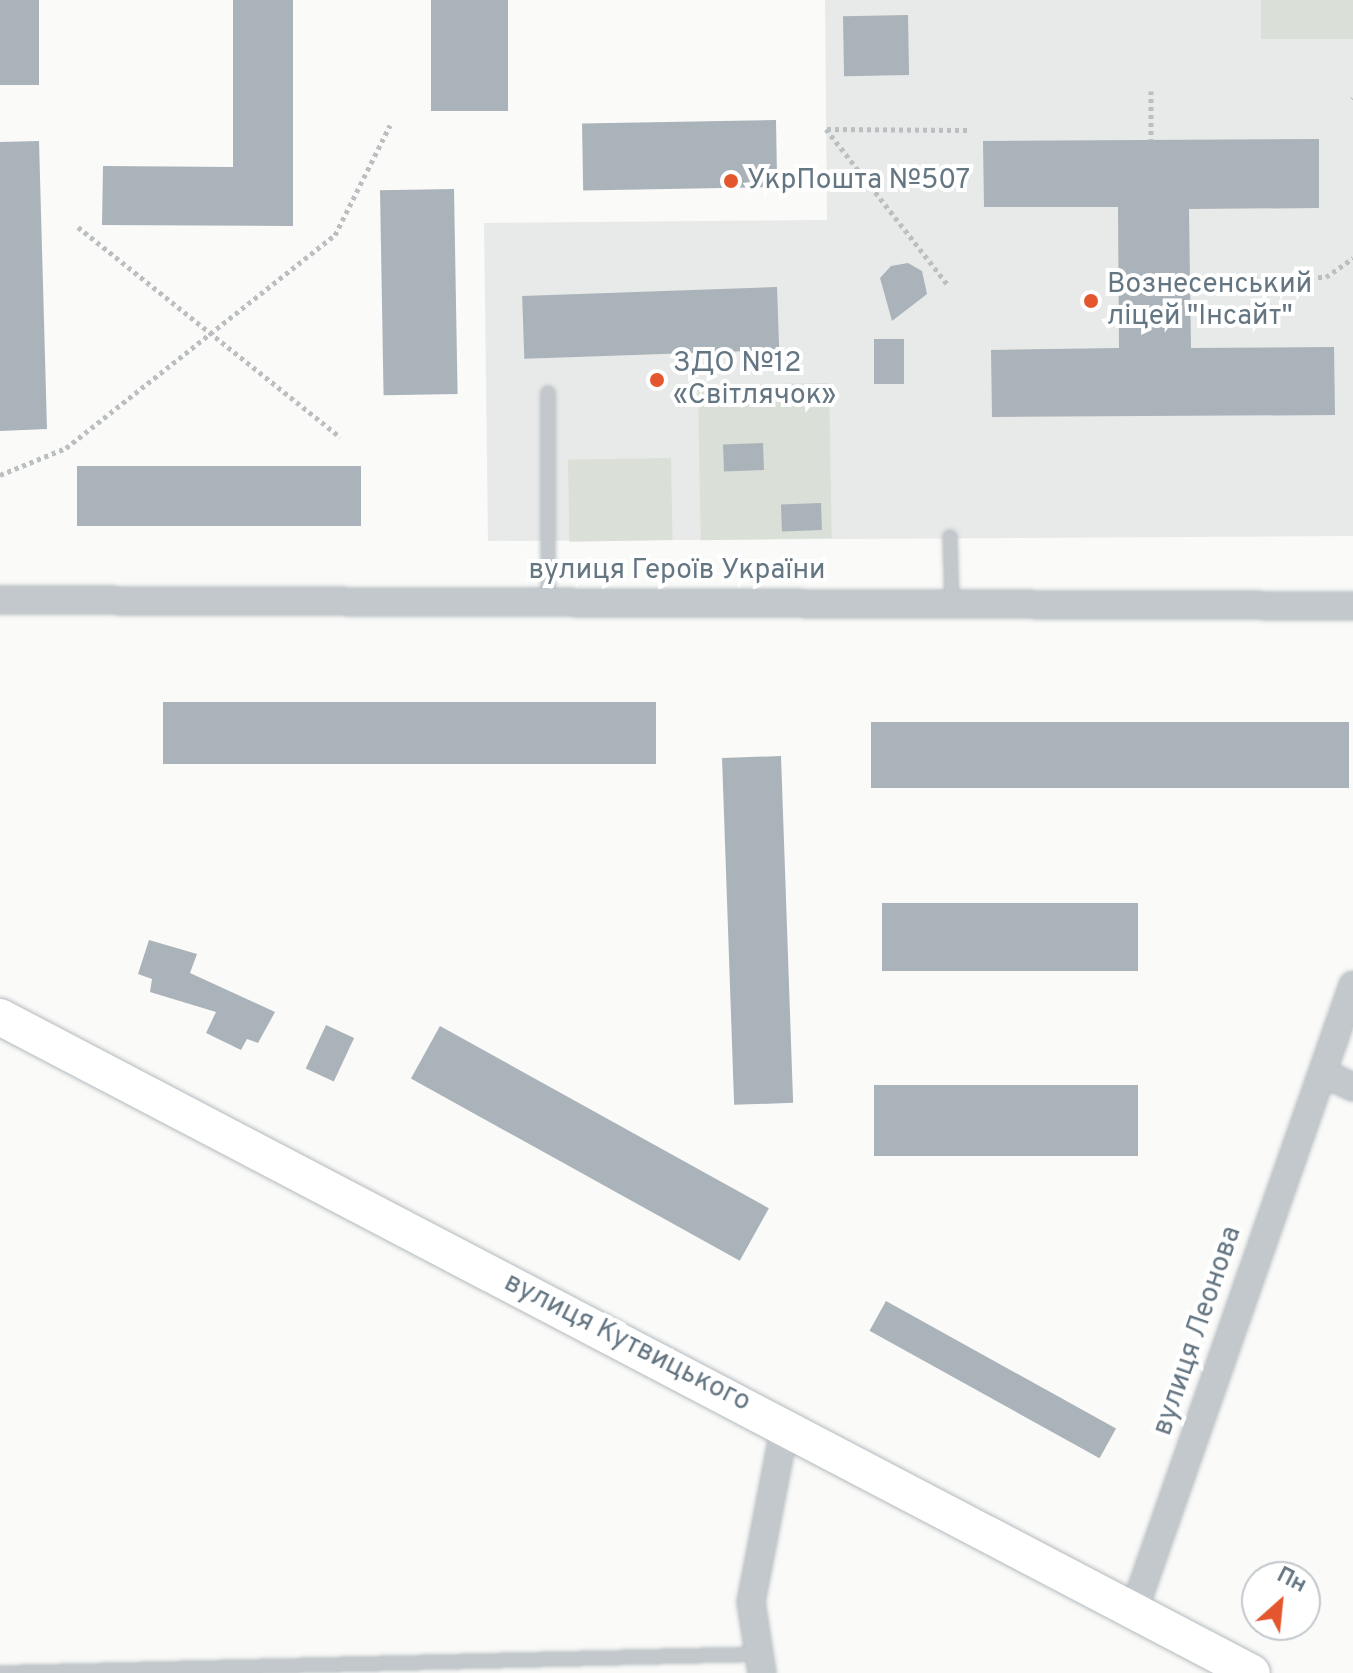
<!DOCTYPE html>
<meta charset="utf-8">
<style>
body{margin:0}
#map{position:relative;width:1353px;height:1673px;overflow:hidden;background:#fafaf8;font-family:Overpass,sans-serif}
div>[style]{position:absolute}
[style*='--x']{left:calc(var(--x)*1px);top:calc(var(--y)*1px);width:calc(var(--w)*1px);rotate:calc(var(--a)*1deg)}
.built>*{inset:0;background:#e8e9e9}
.green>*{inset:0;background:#dadfd7;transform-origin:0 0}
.building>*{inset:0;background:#aab3b9;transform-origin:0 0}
.path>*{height:5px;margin-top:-2.5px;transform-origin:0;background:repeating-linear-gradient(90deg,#bbbfc2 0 4px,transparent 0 8px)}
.roads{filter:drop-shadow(0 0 2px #b3babf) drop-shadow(0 0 2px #b3babf)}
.lane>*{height:12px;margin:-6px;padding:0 6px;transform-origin:6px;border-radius:6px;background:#c3c8cc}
.street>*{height:26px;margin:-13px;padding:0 13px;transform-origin:13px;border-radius:13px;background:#c3c8cc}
.secondary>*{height:36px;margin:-18px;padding:0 18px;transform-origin:18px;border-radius:18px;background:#fff}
.dots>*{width:22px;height:22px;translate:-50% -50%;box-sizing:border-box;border:4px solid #fff;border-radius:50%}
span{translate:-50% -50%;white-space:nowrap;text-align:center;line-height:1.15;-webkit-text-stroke:8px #fff;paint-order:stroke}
.poi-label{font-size:28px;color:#657683}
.left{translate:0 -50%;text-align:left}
.street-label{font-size:28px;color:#657683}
.north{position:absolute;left:1241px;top:1561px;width:80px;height:80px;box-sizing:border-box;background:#fff;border:2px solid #c1c8cd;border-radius:50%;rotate:27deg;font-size:22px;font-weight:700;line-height:32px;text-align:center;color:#657683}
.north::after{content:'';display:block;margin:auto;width:28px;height:36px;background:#e4572e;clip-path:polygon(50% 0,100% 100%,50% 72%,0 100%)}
</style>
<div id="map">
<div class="built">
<i style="clip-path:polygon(825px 0,1353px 0,1353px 536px,488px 541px,484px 223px,827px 220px)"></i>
</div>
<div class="green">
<i style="left:1261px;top:0;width:92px;height:39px"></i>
<i style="left:829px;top:383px;width:155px;height:131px;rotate:89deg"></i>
<i style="left:671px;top:458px;width:82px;height:103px;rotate:89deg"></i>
</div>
<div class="building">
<i style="left:0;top:0;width:39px;height:85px"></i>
<i style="clip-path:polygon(233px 0,293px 0,293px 226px,102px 225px,103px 166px,233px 167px)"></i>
<i style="left:431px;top:0;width:77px;height:111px"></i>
<i style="left:908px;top:15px;width:60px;height:65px;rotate:89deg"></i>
<i style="left:776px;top:120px;width:67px;height:194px;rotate:89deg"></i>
<i style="clip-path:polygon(1319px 139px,1319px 208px,1189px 209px,1191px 348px,1334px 347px,1335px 415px,992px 417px,991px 350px,1119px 348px,1118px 207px,984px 207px,983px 141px)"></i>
<i style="clip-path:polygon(39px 141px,47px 429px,0 431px,0 142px)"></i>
<i style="left:454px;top:189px;width:205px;height:74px;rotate:89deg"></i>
<i style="clip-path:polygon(908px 263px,922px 271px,927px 294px,892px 321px,880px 278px,891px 266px)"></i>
<i style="left:777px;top:287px;width:63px;height:255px;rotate:88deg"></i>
<i style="left:874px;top:339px;width:30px;height:45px"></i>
<i style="left:763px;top:443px;width:27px;height:40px;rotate:88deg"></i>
<i style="left:77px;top:466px;width:284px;height:60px"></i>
<i style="left:821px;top:503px;width:27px;height:40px;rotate:88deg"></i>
<i style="left:163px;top:702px;width:493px;height:62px"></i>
<i style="left:1349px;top:722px;width:66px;height:478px;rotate:90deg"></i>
<i style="left:781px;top:756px;width:347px;height:59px;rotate:88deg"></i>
<i style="left:882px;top:903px;width:256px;height:68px"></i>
<i style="clip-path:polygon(149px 940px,197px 954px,190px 973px,275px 1012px,258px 1043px,247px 1039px,241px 1050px,206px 1033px,216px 1012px,150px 992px,152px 979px,138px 974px)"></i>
<i style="left:326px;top:1025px;width:31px;height:48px;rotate:25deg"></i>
<i style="left:440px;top:1026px;width:376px;height:60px;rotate:29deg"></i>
<i style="left:874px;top:1085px;width:264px;height:71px"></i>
<i style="left:886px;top:1301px;width:263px;height:34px;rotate:29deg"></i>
</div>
<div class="path">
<i style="--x:1151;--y:91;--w:49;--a:90"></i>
<i style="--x:1352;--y:99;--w:1;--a:-45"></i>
<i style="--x:826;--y:129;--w:197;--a:52"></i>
<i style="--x:827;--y:129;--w:140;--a:0.4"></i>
<i style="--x:78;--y:227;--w:336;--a:38.7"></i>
<i style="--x:1190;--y:278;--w:136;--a:-0.4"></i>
<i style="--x:1326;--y:277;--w:33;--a:-35"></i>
<i style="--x:0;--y:475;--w:71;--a:-22.2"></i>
<i style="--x:66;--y:448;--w:343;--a:-38.4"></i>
<i style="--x:335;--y:235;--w:123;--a:-63.4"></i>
</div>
<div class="roads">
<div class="lane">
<i style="--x:548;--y:393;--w:209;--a:90"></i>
<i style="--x:950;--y:537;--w:67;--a:88.3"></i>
<i style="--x:0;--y:1673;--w:759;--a:-1.43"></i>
</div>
<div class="street">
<i style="--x:0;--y:600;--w:1353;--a:0.25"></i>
<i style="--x:1323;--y:1073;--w:33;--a:25"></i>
<i style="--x:1134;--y:1610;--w:662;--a:-70.69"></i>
<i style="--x:762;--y:1673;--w:72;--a:-98.8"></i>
<i style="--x:751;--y:1602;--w:180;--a:-79.1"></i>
</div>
<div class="secondary">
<i style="--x:0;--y:1017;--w:1413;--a:27.65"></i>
</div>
</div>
<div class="dots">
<i style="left:731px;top:181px;background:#e4572e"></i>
<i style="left:1091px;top:301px;background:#e4572e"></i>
<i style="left:657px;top:380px;background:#e4572e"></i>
</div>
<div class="poi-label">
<span class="left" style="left:747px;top:181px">УкрПошта №507</span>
<span class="left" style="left:1107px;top:301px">Вознесенський<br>ліцей "Інсайт"</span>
<span class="left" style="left:673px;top:380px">ЗДО №12<br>«Світлячок»</span>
</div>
<div class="street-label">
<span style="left:677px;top:571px">вулиця Героїв України</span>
<span style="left:1198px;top:1331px;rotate:-71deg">вулиця Леонова</span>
<span style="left:627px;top:1343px;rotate:27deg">вулиця Кутвицького</span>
</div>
<div class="north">Пн</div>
</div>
